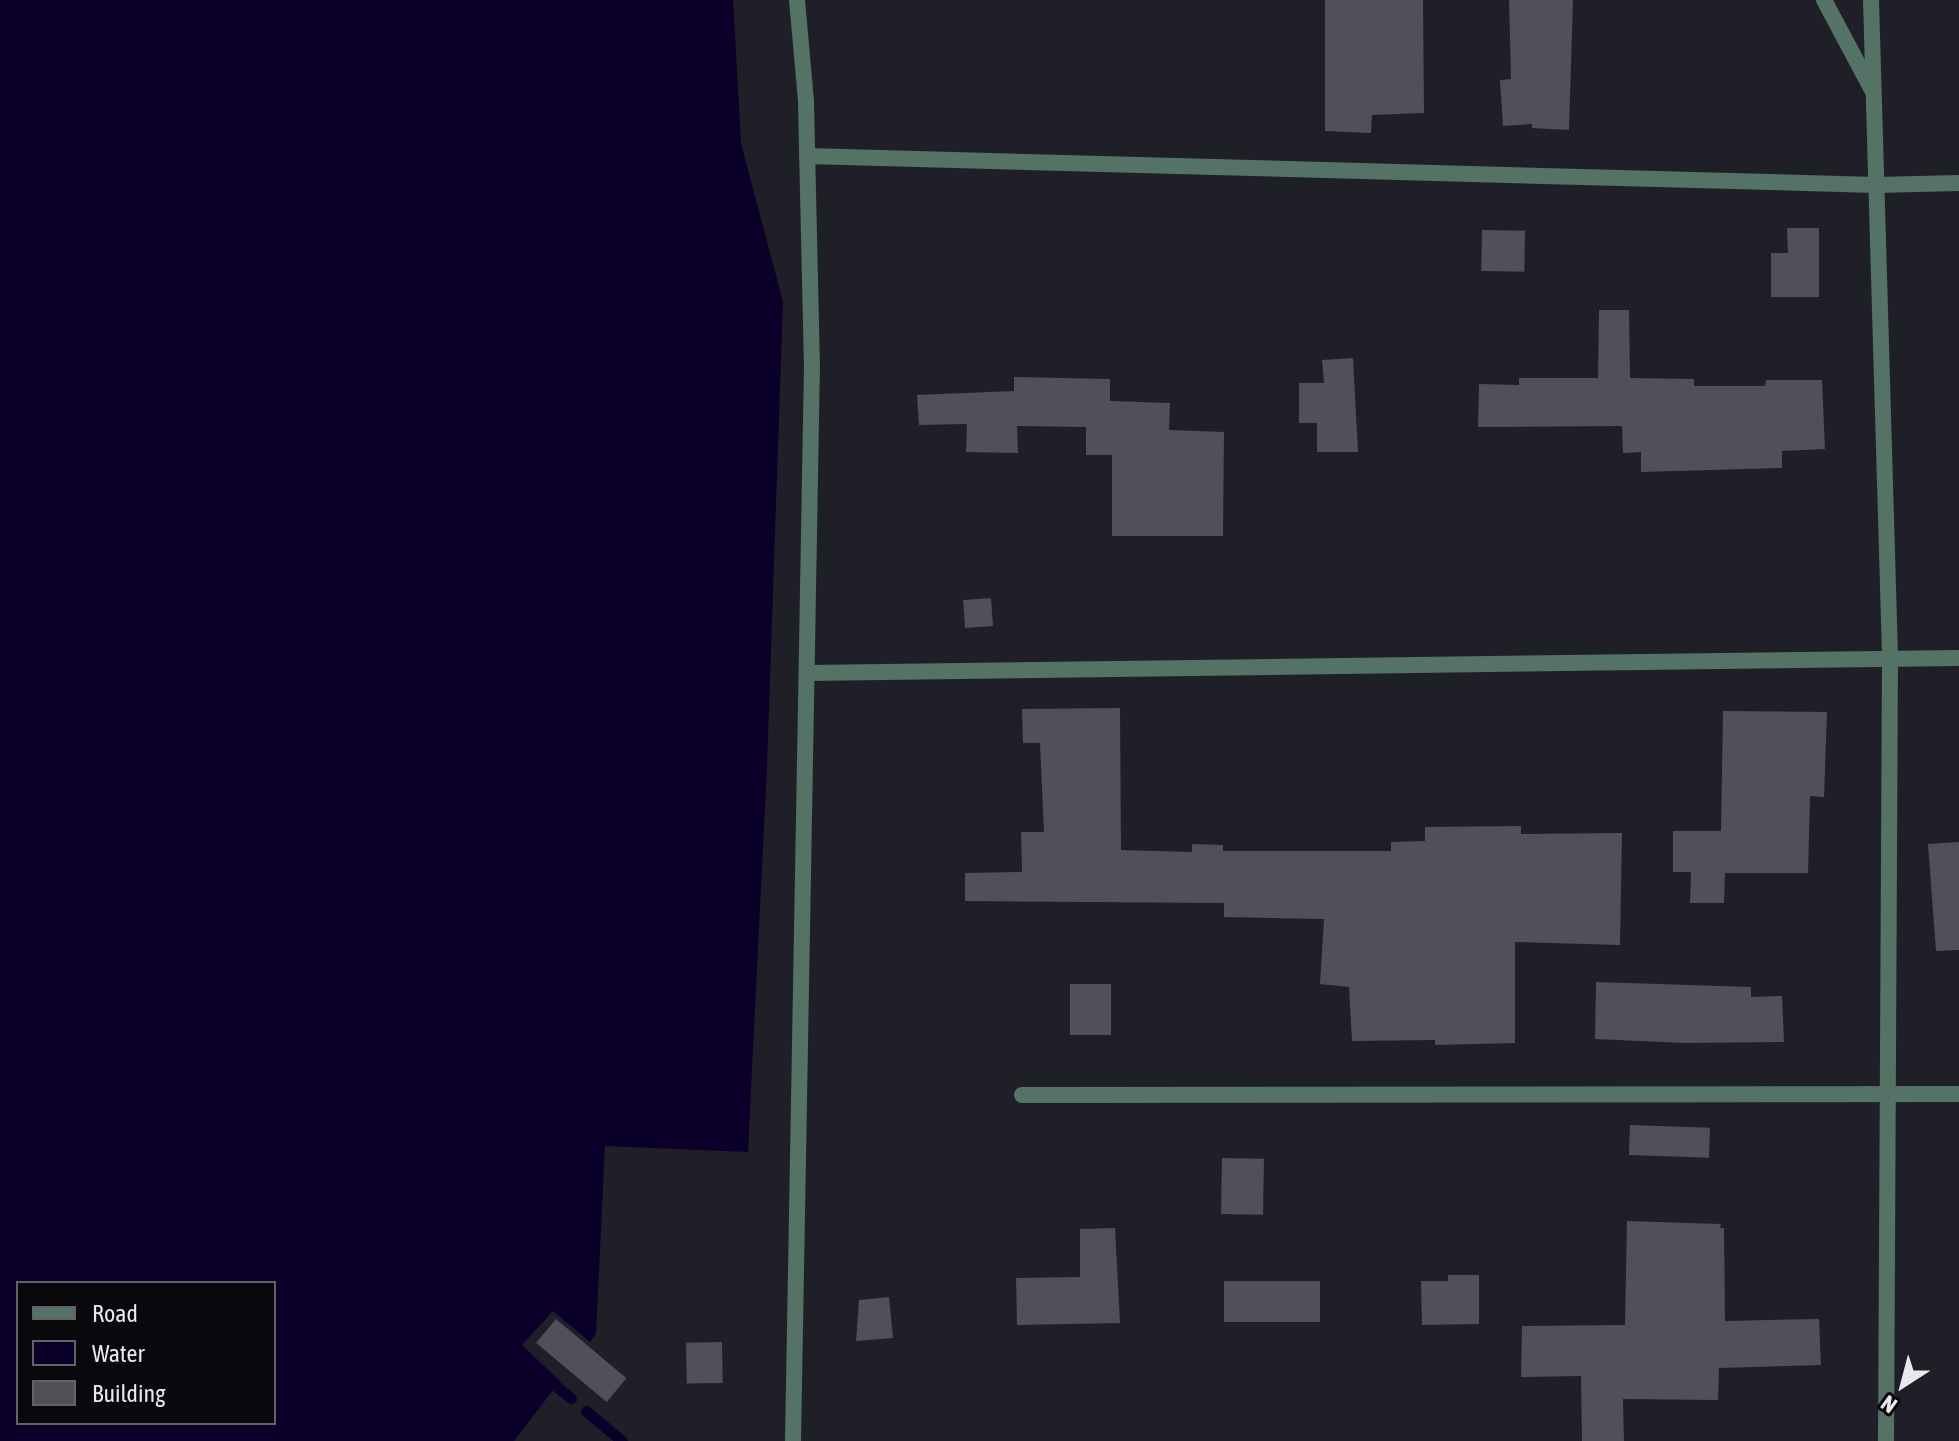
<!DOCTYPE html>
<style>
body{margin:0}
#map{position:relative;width:1959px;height:1441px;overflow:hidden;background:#1f1f27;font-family:"Asap Condensed",sans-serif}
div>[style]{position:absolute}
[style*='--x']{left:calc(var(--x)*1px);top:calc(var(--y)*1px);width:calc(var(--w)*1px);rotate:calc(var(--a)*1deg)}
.water>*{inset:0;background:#0a002a}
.stream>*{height:11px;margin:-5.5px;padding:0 5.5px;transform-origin:5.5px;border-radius:5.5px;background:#0a002a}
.building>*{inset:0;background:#505059;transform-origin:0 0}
.street>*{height:16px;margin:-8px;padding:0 8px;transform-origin:8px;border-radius:8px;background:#547265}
span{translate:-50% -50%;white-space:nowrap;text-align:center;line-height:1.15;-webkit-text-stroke:6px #09090d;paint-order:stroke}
.legend{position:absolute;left:16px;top:1281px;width:260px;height:144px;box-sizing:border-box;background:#09090d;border:2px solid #626267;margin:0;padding:10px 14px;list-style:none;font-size:24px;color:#e8e8ee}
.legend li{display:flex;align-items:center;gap:16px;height:40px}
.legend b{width:40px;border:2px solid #626267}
.north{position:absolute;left:1863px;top:1345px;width:80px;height:80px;-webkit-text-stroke:6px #09090d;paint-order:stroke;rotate:216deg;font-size:22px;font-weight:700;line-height:32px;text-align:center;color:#e8e8ee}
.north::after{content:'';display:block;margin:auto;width:28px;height:36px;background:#e8e8ee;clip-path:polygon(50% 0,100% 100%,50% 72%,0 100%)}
</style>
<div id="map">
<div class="water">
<i style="clip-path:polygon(evenodd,0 0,733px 0,741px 143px,783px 302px,767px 766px,748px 1152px,605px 1146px,596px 1334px,590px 1342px,553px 1311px,522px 1345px,560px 1381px,514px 1441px,0 1441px,0 0,18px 1283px,274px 1283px,274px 1423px,18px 1423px,18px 1283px)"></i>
</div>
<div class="stream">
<i style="--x:556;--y:1386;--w:19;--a:39"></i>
<i style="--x:586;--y:1411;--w:47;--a:39.8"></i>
</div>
<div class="building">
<i style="clip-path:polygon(1325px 0,1423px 0,1424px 113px,1372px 115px,1371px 133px,1325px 131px)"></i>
<i style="clip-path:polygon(1509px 0,1573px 0,1569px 130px,1532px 128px,1532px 124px,1503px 126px,1500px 80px,1511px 79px)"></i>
<i style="clip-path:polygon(1787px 228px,1819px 228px,1819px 297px,1771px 297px,1771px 253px,1788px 253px)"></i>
<i style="left:1482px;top:230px;width:43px;height:41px;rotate:1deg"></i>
<i style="clip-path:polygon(1599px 310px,1629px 310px,1630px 378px,1694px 379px,1694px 386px,1765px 386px,1766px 380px,1822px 380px,1825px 449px,1782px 451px,1782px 468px,1641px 472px,1641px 452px,1623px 453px,1622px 426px,1478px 427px,1479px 384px,1519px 385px,1519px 378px,1598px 378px)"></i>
<i style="clip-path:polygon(1353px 358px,1358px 452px,1317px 452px,1317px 423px,1299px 423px,1299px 383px,1324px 383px,1322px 360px)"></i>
<i style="clip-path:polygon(1014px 377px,1110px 379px,1110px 401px,1170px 403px,1169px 430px,1224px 432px,1223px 536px,1112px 536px,1112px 455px,1086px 455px,1086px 427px,1017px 426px,1018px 453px,966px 452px,967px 424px,919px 425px,917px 395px,1014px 391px)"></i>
<i style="left:991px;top:598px;width:28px;height:28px;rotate:86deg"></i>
<i style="clip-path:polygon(1120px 708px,1121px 850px,1192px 852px,1192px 844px,1223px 845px,1223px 851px,1391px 851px,1391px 842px,1425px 841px,1425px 827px,1521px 826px,1521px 834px,1622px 833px,1620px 945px,1515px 942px,1515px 1043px,1435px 1045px,1435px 1040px,1352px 1041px,1349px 987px,1320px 984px,1324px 919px,1224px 917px,1224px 903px,965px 901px,965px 873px,1022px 872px,1021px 832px,1044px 832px,1040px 743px,1023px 743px,1022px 709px)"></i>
<i style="clip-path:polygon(1723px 711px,1827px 712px,1824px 797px,1810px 796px,1808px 873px,1725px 873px,1724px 903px,1690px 903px,1691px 872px,1673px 872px,1673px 831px,1721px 831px)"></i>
<i style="clip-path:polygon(1959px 842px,1959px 950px,1936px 951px,1928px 844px)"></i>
<i style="clip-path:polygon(1596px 982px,1751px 987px,1751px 997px,1782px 996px,1784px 1042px,1685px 1043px,1595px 1039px)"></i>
<i style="left:1070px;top:984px;width:41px;height:51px"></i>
<i style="left:1630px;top:1125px;width:80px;height:30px;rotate:2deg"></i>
<i style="left:1222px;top:1158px;width:42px;height:56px;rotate:1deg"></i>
<i style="clip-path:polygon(1627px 1221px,1721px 1224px,1720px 1228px,1724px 1228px,1725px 1321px,1819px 1319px,1821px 1365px,1719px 1368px,1718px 1400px,1623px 1399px,1624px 1441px,1582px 1441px,1581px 1376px,1521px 1377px,1522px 1326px,1625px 1325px)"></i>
<i style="clip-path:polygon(1115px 1228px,1120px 1323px,1017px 1325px,1016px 1278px,1080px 1277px,1080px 1229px)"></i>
<i style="clip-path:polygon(1448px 1275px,1479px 1275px,1479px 1324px,1422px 1325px,1421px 1281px,1448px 1281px)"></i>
<i style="left:1224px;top:1281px;width:96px;height:41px"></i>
<i style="clip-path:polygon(889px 1297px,893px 1338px,856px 1341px,859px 1300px)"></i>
<i style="left:556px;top:1319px;width:92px;height:31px;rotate:40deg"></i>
<i style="left:722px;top:1342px;width:41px;height:36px;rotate:89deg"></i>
</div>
<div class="street">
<i style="--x:1824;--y:0;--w:102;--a:61.9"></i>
<i style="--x:1871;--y:0;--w:657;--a:88.34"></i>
<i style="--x:1890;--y:657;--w:784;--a:90.29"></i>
<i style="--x:807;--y:156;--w:1070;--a:1.55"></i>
<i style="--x:1877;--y:185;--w:82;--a:-1.4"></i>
<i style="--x:807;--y:673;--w:1152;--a:-0.75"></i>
<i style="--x:1022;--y:1095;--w:937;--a:-0.06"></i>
<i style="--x:793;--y:1441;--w:1073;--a:-88.99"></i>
<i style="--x:812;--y:368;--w:267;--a:-91.3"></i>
<i style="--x:806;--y:101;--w:101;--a:-95.1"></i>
</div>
<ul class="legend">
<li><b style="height:10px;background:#547265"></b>Road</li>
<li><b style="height:22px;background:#0a002a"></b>Water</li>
<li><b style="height:22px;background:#505059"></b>Building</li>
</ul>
<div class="north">N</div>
</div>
